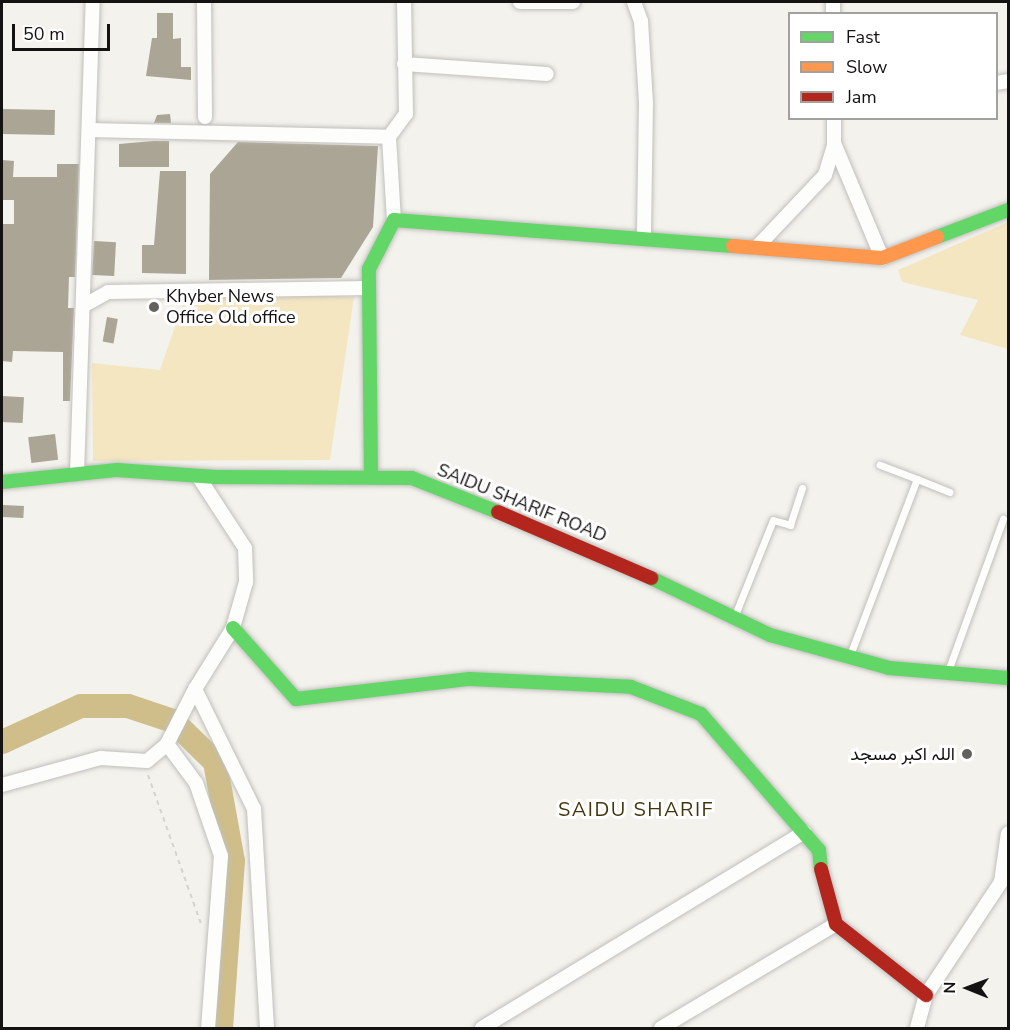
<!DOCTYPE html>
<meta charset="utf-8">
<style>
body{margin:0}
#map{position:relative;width:1010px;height:1030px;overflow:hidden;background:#f3f2ed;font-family:"Nunito Sans",Vazirmatn,sans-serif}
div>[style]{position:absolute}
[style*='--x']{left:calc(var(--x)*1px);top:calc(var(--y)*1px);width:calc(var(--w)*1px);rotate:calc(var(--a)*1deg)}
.green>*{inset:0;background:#f4e6c1}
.river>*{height:24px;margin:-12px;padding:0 12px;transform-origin:12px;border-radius:12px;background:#cfbe8a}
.building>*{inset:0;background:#aaa594;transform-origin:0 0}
.path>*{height:2px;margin-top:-1px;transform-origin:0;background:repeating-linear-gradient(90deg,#d3d3d1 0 4.5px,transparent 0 9px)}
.roads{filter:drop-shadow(0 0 2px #c0bfbb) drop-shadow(0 0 2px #c0bfbb)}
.lane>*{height:7px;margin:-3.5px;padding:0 3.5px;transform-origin:3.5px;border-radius:3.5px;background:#fdfdfc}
.street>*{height:14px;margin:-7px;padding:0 7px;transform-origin:7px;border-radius:7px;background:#fdfdfc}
.fast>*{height:14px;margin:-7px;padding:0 7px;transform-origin:7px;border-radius:7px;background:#63d668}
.slow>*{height:14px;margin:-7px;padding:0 7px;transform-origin:7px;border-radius:7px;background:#ff974d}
.jam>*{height:14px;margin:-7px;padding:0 7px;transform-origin:7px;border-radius:7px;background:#b3261e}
.dots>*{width:16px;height:16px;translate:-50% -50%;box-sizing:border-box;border:3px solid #fff;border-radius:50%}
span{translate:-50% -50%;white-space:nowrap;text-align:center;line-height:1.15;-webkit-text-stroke:6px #fff;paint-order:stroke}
.poi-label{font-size:18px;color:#141311}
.left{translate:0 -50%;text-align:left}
.right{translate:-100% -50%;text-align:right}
.street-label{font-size:18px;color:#141311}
.neighbourhood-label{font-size:20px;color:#43360d;letter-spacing:1.5px}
.frame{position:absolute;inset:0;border:3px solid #141311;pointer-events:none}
.legend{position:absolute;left:788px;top:12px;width:210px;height:108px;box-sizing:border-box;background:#fff;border:2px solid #a1a1a0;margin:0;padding:8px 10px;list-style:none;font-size:18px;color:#141311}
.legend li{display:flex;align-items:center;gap:12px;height:30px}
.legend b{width:30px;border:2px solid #a1a1a0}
.north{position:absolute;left:938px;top:958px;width:60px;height:60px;-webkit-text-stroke:4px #fff;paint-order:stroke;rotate:271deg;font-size:16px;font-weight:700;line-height:24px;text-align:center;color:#141311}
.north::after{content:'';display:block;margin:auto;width:21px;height:27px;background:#141311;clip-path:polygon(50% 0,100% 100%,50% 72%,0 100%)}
.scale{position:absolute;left:12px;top:24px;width:98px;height:27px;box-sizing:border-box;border:3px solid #141311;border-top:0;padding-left:8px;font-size:18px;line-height:21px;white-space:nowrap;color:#141311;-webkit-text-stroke:4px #fff;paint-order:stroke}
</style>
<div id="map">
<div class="green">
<i style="clip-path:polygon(1008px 222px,1008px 349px,960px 335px,978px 300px,902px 282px,898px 270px)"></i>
<i style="clip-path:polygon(188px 289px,354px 297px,330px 460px,93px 461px,92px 363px,160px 370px)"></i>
</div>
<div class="river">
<i style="--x:2;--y:742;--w:87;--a:-24.5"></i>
<i style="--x:81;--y:706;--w:47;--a:0"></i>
<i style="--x:128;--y:706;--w:47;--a:18.4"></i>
<i style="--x:173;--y:721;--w:59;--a:44.3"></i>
<i style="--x:215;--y:762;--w:101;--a:79.7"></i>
<i style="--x:233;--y:861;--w:167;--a:94.1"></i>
</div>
<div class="building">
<i style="clip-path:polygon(157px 13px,173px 13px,173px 39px,181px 38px,181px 67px,191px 67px,191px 80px,146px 76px,152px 38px,157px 38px)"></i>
<i style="left:2px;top:109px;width:53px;height:25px;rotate:1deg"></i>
<i style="clip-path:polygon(170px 114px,171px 123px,154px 123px,157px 115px)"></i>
<i style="clip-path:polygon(153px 141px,169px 141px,169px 167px,119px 167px,119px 144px)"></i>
<i style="clip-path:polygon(238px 142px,378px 146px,373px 227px,341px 278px,209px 280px,210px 174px)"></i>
<i style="clip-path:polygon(2px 160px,14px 161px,13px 177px,57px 177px,57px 164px,79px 164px,75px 277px,69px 277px,68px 308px,74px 308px,70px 401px,63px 401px,63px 352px,13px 351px,12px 362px,2px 361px,2px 224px,14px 224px,14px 200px,2px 200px)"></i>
<i style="clip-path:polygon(160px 171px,186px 171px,186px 274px,142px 273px,142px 245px,154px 245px)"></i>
<i style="left:94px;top:241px;width:22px;height:34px;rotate:3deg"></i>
<i style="left:107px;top:317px;width:11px;height:25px;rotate:10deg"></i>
<i style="left:2px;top:396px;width:22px;height:26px;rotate:3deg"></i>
<i style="left:55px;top:434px;width:26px;height:27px;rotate:83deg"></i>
<i style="left:3px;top:505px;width:21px;height:12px;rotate:3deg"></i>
</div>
<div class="path">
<i style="--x:148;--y:775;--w:161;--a:70.4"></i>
</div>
<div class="roads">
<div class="lane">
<i style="--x:917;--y:479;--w:35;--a:22"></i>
<i style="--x:735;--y:615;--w:102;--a:-68.2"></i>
<i style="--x:773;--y:520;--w:18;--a:16"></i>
<i style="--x:790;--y:525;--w:39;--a:-72"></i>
<i style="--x:850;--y:655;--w:188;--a:-69.2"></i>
<i style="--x:917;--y:479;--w:40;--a:-159"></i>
<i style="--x:948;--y:671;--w:162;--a:-70.1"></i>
</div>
<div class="street">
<i style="--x:204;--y:2;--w:115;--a:89.5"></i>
<i style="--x:520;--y:2;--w:53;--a:0"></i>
<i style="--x:634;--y:2;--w:20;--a:70"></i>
<i style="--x:641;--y:21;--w:82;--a:86.5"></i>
<i style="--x:646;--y:103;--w:133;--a:90.9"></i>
<i style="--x:833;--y:2;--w:12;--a:90"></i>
<i style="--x:404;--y:64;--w:143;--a:4"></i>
<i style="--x:996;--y:83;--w:12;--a:-9"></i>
<i style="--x:834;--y:118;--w:25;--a:90"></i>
<i style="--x:834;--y:143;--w:125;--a:67.3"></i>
<i style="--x:89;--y:130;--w:300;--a:1.3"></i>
<i style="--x:389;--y:137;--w:29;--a:-54"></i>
<i style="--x:406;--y:114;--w:112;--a:-91"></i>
<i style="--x:389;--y:137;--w:83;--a:86.6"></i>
<i style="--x:756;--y:248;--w:100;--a:-46.6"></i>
<i style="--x:825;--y:175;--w:31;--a:-73"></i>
<i style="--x:83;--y:306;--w:29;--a:-29"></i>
<i style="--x:108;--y:292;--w:260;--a:-0.9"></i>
<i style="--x:77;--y:474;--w:472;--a:-88.1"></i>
<i style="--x:198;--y:476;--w:86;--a:56.9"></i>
<i style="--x:245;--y:548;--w:34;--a:88"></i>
<i style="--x:246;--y:582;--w:48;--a:105.8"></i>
<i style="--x:233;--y:628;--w:72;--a:121.9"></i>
<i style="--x:195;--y:689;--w:134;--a:63.8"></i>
<i style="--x:254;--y:809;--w:219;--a:86.6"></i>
<i style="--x:167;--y:744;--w:62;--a:-63"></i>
<i style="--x:2;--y:785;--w:103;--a:-15.3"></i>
<i style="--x:101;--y:758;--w:46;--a:3.7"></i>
<i style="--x:147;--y:761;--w:26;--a:-40"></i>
<i style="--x:167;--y:744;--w:49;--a:53.4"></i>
<i style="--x:196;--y:783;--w:77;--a:71.1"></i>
<i style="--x:221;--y:856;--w:172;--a:94.3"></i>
<i style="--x:482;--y:1028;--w:377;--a:-31.3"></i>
<i style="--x:661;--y:1028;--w:204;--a:-30.7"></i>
<i style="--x:917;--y:1028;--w:34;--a:-75"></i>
<i style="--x:926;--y:995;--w:136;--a:-56.4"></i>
<i style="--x:1001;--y:882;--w:49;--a:-81.9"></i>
</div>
<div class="fast">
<i style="--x:937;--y:237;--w:76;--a:-20.8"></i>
<i style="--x:371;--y:476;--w:207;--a:-90.6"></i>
<i style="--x:369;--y:269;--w:55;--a:-63"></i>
<i style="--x:394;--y:220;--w:340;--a:4.4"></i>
<i style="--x:2;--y:482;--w:116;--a:-6"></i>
<i style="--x:117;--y:470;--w:99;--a:4"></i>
<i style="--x:216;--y:477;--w:196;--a:0.3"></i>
<i style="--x:412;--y:478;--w:92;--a:21.6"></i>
<i style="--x:651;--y:578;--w:132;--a:25.6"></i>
<i style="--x:770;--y:635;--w:123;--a:15.5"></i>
<i style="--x:889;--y:668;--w:119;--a:4.8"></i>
<i style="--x:233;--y:628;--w:95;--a:48.4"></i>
<i style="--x:296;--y:699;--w:175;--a:-6.6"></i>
<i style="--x:470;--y:679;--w:161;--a:2.8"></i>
<i style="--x:631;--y:687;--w:75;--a:21.1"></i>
<i style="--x:701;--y:714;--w:180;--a:49.1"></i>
<i style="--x:819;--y:850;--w:19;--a:84"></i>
</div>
<div class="slow">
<i style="--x:733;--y:246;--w:149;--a:4.6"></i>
<i style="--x:882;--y:258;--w:59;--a:-20.9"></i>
</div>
<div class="jam">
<i style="--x:498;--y:512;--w:167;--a:23.3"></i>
<i style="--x:821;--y:869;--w:57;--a:74.7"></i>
<i style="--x:836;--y:924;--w:115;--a:38.3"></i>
</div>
</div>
<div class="dots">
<i style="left:154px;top:307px;background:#62615e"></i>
<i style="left:967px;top:754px;background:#62615e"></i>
</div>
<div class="poi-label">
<span class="left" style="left:166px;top:307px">Khyber News<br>Office Old office</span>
<span class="right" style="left:955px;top:754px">اللہ اکبر مسجد</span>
</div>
<div class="street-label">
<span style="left:522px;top:503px;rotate:22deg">SAIDU SHARIF ROAD</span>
</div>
<div class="neighbourhood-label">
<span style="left:636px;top:809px">SAIDU SHARIF</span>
</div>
<div class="frame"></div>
<ul class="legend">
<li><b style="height:8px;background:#63d668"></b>Fast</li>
<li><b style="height:8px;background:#ff974d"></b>Slow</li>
<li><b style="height:8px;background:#b3261e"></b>Jam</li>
</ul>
<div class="north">N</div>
<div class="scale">50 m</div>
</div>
